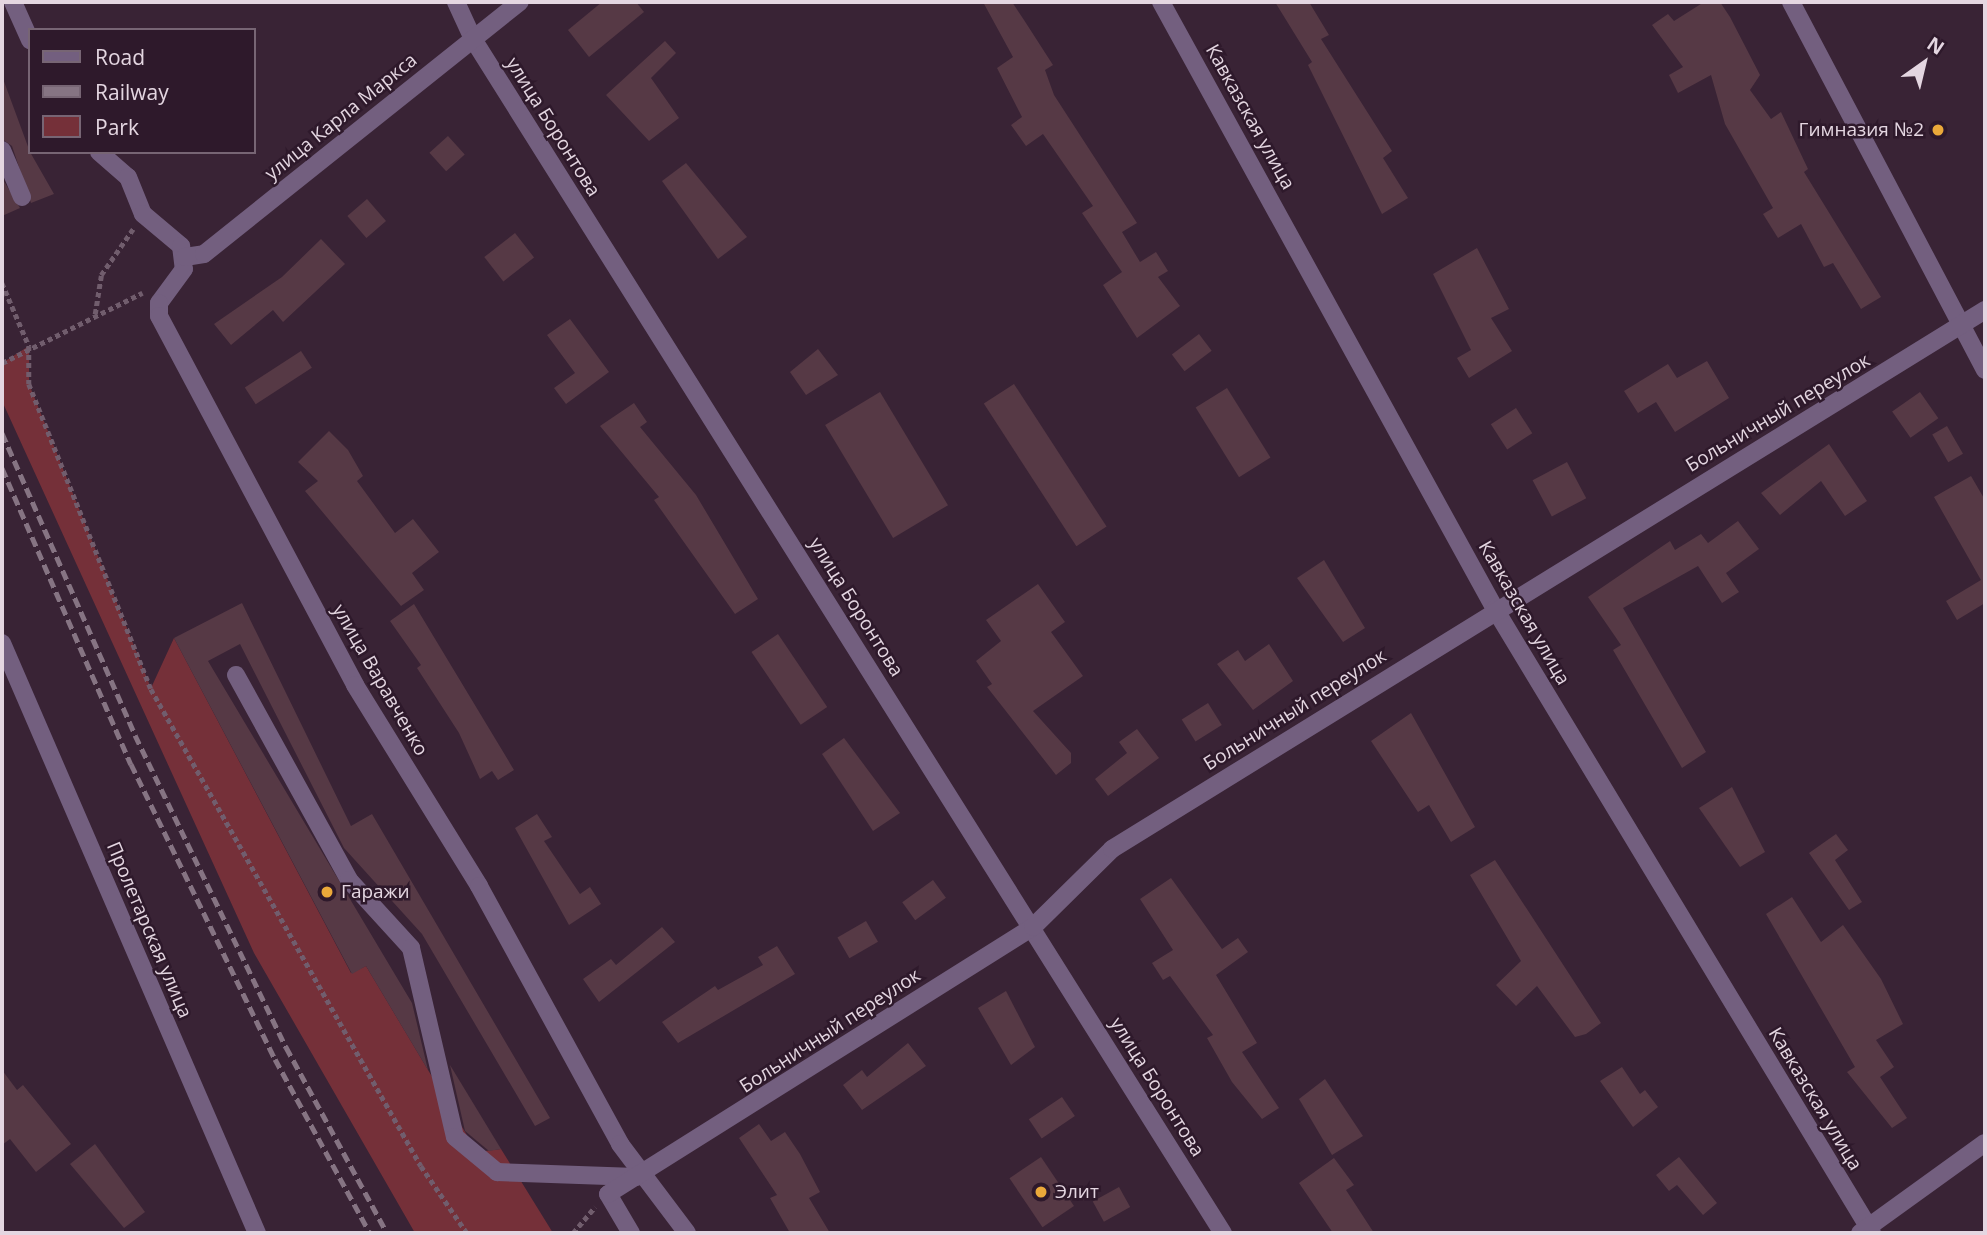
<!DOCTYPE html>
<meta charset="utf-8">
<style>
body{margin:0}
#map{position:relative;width:1987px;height:1235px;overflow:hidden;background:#392335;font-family:"Open Sans",sans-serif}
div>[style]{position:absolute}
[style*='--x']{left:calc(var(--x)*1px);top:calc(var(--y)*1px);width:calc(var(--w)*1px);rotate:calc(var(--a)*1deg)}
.green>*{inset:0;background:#753039}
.building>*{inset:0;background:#563945;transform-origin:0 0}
.path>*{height:4.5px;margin-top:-2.25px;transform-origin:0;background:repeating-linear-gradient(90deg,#715d6d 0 5px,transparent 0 8.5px)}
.minor>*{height:18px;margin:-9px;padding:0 9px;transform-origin:9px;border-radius:9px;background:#735f7f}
.rail>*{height:5px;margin-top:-2.5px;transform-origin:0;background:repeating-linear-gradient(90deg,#867483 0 10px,transparent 0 15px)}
.dots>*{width:19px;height:19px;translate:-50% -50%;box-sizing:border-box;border:4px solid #2e192b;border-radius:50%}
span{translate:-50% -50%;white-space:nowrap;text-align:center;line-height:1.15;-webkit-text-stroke:5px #2e192b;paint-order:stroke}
.street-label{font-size:19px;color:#e4d6e1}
.poi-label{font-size:19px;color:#e4d6e1}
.right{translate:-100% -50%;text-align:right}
.left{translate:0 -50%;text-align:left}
.frame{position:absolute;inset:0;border:4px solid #e4d6e1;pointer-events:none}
.legend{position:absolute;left:28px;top:28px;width:228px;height:126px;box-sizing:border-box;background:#2e192b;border:2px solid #776574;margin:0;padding:9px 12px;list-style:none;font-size:21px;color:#e4d6e1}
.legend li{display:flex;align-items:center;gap:14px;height:35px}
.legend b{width:35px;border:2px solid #776574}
.north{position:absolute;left:1889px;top:28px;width:70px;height:70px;-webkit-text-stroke:5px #2e192b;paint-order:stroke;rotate:34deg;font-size:19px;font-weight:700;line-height:28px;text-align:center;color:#e4d6e1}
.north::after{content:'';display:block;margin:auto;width:24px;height:32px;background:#e4d6e1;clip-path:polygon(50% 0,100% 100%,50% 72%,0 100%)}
</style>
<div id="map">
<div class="green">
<i style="clip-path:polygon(29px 346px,29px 384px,151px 688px,174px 638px,351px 973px,366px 966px,477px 1152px,501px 1149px,553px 1233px,415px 1233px,254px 953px,2px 401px,2px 363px)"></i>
</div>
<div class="building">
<i style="clip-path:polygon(602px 2px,636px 2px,644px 12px,589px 57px,568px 30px)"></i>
<i style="clip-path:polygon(983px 2px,1012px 2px,1024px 20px,1053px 65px,1045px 70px,1054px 95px,1137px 223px,1122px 232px,1140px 262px,1156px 252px,1168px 271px,1158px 277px,1180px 306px,1137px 338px,1103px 285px,1122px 272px,1082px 213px,1093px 206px,1043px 134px,1026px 146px,1011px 125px,1022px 117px,997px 68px,1013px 57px)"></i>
<i style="clip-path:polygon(1275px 2px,1309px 2px,1329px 35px,1321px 39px,1392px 151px,1383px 158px,1408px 198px,1382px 214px,1308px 65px,1312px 62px)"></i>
<i style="clip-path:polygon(1704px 2px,1720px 2px,1730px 17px,1760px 75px,1750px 90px,1771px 119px,1781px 112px,1808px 169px,1804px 172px,1881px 297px,1861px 309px,1833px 263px,1824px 267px,1801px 224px,1778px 238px,1763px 214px,1773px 208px,1725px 124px,1711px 75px,1678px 93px,1669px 75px,1683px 67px,1652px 25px,1668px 14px,1674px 21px)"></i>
<i style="clip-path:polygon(665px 41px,676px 53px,651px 78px,679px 118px,649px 141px,606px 95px)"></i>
<i style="clip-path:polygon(2px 76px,30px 152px,54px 194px,31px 203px,12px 146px,2px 139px)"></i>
<i style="left:448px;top:136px;width:25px;height:25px;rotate:48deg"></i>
<i style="clip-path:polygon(686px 163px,747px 237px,718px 259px,662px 181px)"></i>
<i style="clip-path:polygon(2px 178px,20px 208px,2px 216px)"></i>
<i style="left:367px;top:199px;width:29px;height:26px;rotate:49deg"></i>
<i style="left:515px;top:233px;width:31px;height:39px;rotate:52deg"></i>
<i style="clip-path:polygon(321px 239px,345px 264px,283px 322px,273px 310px,231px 345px,214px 324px,282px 277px)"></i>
<i style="clip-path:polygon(1477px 248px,1509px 309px,1491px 318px,1512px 351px,1469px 378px,1457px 358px,1471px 350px,1433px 274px)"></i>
<i style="clip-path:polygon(570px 319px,609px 372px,566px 404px,554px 388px,575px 373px,547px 335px)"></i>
<i style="left:1199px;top:334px;width:21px;height:34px;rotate:53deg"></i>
<i style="clip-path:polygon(818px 349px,838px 375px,806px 395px,790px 372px)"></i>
<i style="left:301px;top:351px;width:20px;height:67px;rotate:57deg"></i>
<i style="clip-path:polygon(1707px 361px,1729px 398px,1675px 432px,1656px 402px,1638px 413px,1624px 391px,1668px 364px,1677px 378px)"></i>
<i style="left:1014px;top:384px;width:170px;height:36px;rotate:57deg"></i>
<i style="left:1227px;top:388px;width:82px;height:37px;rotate:58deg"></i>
<i style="left:880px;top:392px;width:132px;height:64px;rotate:59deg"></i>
<i style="left:1920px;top:392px;width:32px;height:34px;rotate:55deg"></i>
<i style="clip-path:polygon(634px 403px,647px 422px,640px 427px,696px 495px,758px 599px,735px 614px,654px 500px,659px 497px,600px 426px)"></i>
<i style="left:1516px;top:408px;width:30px;height:30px;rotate:57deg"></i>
<i style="left:1947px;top:426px;width:32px;height:17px;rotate:60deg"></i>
<i style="clip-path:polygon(329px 431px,348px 450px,363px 476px,357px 481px,395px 533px,413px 519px,439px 552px,412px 573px,424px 590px,401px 606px,305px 491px,318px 481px,298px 462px)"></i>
<i style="clip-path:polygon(1829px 444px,1867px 501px,1845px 516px,1821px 481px,1780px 515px,1761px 493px)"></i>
<i style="left:1567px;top:462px;width:41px;height:39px;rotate:62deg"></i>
<i style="clip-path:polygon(1971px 476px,1985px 500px,1985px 603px,1957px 620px,1946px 601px,1981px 580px,1934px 497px)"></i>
<i style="clip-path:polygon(1738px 521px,1759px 549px,1726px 573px,1739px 592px,1722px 603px,1698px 566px,1623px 608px,1706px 752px,1682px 768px,1613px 650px,1621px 645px,1588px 597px,1670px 541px,1675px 550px,1701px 534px,1708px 543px)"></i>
<i style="clip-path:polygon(1324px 560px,1365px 628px,1343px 642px,1297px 578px)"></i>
<i style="clip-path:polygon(1038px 584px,1065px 622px,1051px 632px,1083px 676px,1033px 711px,1071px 753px,1071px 763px,1056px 775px,987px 687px,992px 684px,976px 661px,1001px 641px,986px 620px)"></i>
<i style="clip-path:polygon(242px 603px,351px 826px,372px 814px,550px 1118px,535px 1126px,422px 934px,344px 848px,240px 644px,208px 661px,412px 1003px,428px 1070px,366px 966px,352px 974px,174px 638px)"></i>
<i style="clip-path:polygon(414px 604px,514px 770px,498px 780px,492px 771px,480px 779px,459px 733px,417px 668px,421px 665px,390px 621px)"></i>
<i style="left:778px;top:634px;width:88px;height:32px;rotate:56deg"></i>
<i style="clip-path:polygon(1269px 644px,1293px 681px,1253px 710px,1217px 664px,1238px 650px,1245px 661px)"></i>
<i style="left:1208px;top:703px;width:26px;height:31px;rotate:58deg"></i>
<i style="clip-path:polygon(1411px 713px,1475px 827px,1451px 842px,1429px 805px,1418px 812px,1371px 741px)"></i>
<i style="clip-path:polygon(1137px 729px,1159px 758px,1108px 796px,1095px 779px,1127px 753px,1119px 742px)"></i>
<i style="clip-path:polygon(844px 738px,900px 813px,873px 831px,822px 754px)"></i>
<i style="clip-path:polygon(1732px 787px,1765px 852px,1740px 867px,1699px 808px)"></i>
<i style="clip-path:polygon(537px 814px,552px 837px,544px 841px,580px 894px,590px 887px,601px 904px,569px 925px,515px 828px)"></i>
<i style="clip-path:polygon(1836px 834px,1848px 850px,1835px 860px,1862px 902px,1849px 910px,1809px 853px)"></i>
<i style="clip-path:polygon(1495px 860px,1601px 1023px,1586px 1034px,1575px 1037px,1537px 986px,1516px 1006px,1496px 985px,1521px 961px,1470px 875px)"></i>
<i style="clip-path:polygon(1171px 878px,1222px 949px,1238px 938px,1248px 952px,1216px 975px,1257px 1043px,1242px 1052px,1279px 1108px,1262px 1119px,1232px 1082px,1207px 1038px,1213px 1035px,1170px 976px,1163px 980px,1152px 963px,1173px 950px,1140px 899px)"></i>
<i style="left:933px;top:880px;width:22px;height:38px;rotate:54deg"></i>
<i style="clip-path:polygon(1792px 897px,1821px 942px,1843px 925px,1881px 979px,1903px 1024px,1876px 1040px,1894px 1067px,1880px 1077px,1907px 1118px,1892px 1128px,1847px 1072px,1855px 1067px,1766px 914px)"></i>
<i style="left:866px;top:921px;width:24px;height:33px;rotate:60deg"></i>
<i style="clip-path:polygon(662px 927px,675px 942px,599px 1002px,583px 979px,611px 959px,616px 965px)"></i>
<i style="clip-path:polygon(777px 946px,795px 974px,678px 1043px,662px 1022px,715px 986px,718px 990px,763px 965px,758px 957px)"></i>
<i style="clip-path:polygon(1006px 991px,1035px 1047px,1011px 1065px,978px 1008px)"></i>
<i style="clip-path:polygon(908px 1043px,926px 1066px,862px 1110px,843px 1085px,862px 1070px,867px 1077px)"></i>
<i style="clip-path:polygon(450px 1065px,501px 1149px,489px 1151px,465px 1131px)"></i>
<i style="clip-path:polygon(1622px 1067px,1640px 1094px,1645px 1090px,1658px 1107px,1633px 1127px,1600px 1081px)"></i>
<i style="clip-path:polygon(2px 1070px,17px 1090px,23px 1085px,71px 1144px,36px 1172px,10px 1139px,2px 1145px)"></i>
<i style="clip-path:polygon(1325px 1079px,1363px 1136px,1332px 1155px,1299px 1099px)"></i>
<i style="left:1062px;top:1097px;width:23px;height:40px;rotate:56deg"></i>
<i style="clip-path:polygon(759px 1124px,771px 1141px,785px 1132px,800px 1154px,820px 1192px,809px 1198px,830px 1233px,790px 1233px,770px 1198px,777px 1195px,739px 1138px)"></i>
<i style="clip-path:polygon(95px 1144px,145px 1212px,124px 1228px,70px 1164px)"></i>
<i style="left:1041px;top:1157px;width:59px;height:38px;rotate:56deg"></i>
<i style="clip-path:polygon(1679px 1157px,1717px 1203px,1703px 1215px,1677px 1185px,1669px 1191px,1656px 1175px)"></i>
<i style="clip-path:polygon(1334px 1158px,1354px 1185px,1346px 1190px,1374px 1233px,1333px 1233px,1299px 1183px)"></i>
<i style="left:1119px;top:1187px;width:23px;height:30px;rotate:61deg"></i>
</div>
<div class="path">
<i style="--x:2;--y:283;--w:69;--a:66.8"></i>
<i style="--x:29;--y:346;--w:38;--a:90"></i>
<i style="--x:29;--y:384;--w:328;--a:68.2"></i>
<i style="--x:151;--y:689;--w:548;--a:60.49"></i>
<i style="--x:421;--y:1166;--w:81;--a:55.5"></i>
<i style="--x:95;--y:314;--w:39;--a:-81"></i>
<i style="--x:101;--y:275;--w:56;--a:-55.2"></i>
<i style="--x:2;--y:363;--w:157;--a:-26.6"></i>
<i style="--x:573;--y:1233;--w:34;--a:-50"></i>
</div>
<div class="minor">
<i style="--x:13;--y:2;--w:42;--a:65.9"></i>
<i style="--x:456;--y:2;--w:41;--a:65.3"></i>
<i style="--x:473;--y:39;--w:1410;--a:57.87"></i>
<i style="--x:1161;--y:2;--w:693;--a:61.18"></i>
<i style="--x:1495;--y:609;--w:729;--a:58.86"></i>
<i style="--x:1791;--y:2;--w:416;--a:62.2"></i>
<i style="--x:2;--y:150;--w:51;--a:66.9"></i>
<i style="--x:99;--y:152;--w:38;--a:41"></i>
<i style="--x:128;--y:177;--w:40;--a:68"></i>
<i style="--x:143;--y:214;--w:50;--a:40.1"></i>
<i style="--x:181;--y:246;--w:23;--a:83"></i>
<i style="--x:184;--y:269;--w:42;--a:126.3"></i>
<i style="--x:159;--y:303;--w:13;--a:90"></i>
<i style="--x:159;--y:316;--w:418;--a:62"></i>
<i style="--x:355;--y:685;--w:236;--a:58.3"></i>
<i style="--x:479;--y:886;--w:294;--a:61.3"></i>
<i style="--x:620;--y:1144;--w:111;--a:53"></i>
<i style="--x:185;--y:257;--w:19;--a:-9"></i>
<i style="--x:204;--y:254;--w:404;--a:-38.6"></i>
<i style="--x:2;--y:643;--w:643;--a:66.63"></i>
<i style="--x:236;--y:675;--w:234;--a:61.1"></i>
<i style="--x:349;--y:880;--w:92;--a:47.6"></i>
<i style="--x:411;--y:948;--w:194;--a:76.9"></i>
<i style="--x:455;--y:1137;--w:55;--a:39.8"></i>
<i style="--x:497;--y:1172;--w:139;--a:2.1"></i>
<i style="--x:631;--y:1233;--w:45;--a:-120.5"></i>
<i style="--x:608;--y:1194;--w:502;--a:-32.14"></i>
<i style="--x:1033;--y:927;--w:111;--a:-44.6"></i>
<i style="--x:1112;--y:849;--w:1026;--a:-31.69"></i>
<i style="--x:1860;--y:1233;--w:154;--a:-35.8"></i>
</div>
<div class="rail">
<i style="--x:2;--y:433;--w:330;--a:66.2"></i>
<i style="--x:135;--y:735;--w:347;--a:64.2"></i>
<i style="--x:286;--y:1047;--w:212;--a:61.5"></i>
<i style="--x:2;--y:468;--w:323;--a:66.5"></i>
<i style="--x:131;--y:764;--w:328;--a:64"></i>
<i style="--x:275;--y:1059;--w:198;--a:61.4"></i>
</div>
<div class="dots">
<i style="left:1938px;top:130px;background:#eba93a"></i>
<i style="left:327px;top:892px;background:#eba93a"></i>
<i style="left:1041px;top:1192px;background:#eba93a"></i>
</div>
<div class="street-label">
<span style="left:341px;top:117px;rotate:-39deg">улица Карла Маркса</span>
<span style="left:1250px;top:117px;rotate:61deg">Кавказская улица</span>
<span style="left:553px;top:127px;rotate:58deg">улица Боронтова</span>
<span style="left:1778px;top:413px;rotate:-31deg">Больничный переулок</span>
<span style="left:856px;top:607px;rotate:58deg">улица Боронтова</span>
<span style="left:1524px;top:613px;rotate:60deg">Кавказская улица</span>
<span style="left:380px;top:680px;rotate:60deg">улица Варавченко</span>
<span style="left:1295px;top:710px;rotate:-32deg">Больничный переулок</span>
<span style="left:149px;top:930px;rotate:67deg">Пролетарская улица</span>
<span style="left:830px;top:1031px;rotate:-33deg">Больничный переулок</span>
<span style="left:1157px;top:1087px;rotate:58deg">улица Боронтова</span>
<span style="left:1815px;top:1099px;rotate:59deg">Кавказская улица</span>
</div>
<div class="poi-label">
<span class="right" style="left:1924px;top:130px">Гимназия №2</span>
<span class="left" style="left:341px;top:892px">Гаражи</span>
<span class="left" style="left:1055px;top:1192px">Элит</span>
</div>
<div class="frame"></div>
<ul class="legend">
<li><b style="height:9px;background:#735f7f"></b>Road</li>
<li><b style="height:9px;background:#867483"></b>Railway</li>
<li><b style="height:19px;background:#753039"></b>Park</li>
</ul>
<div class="north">N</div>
</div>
